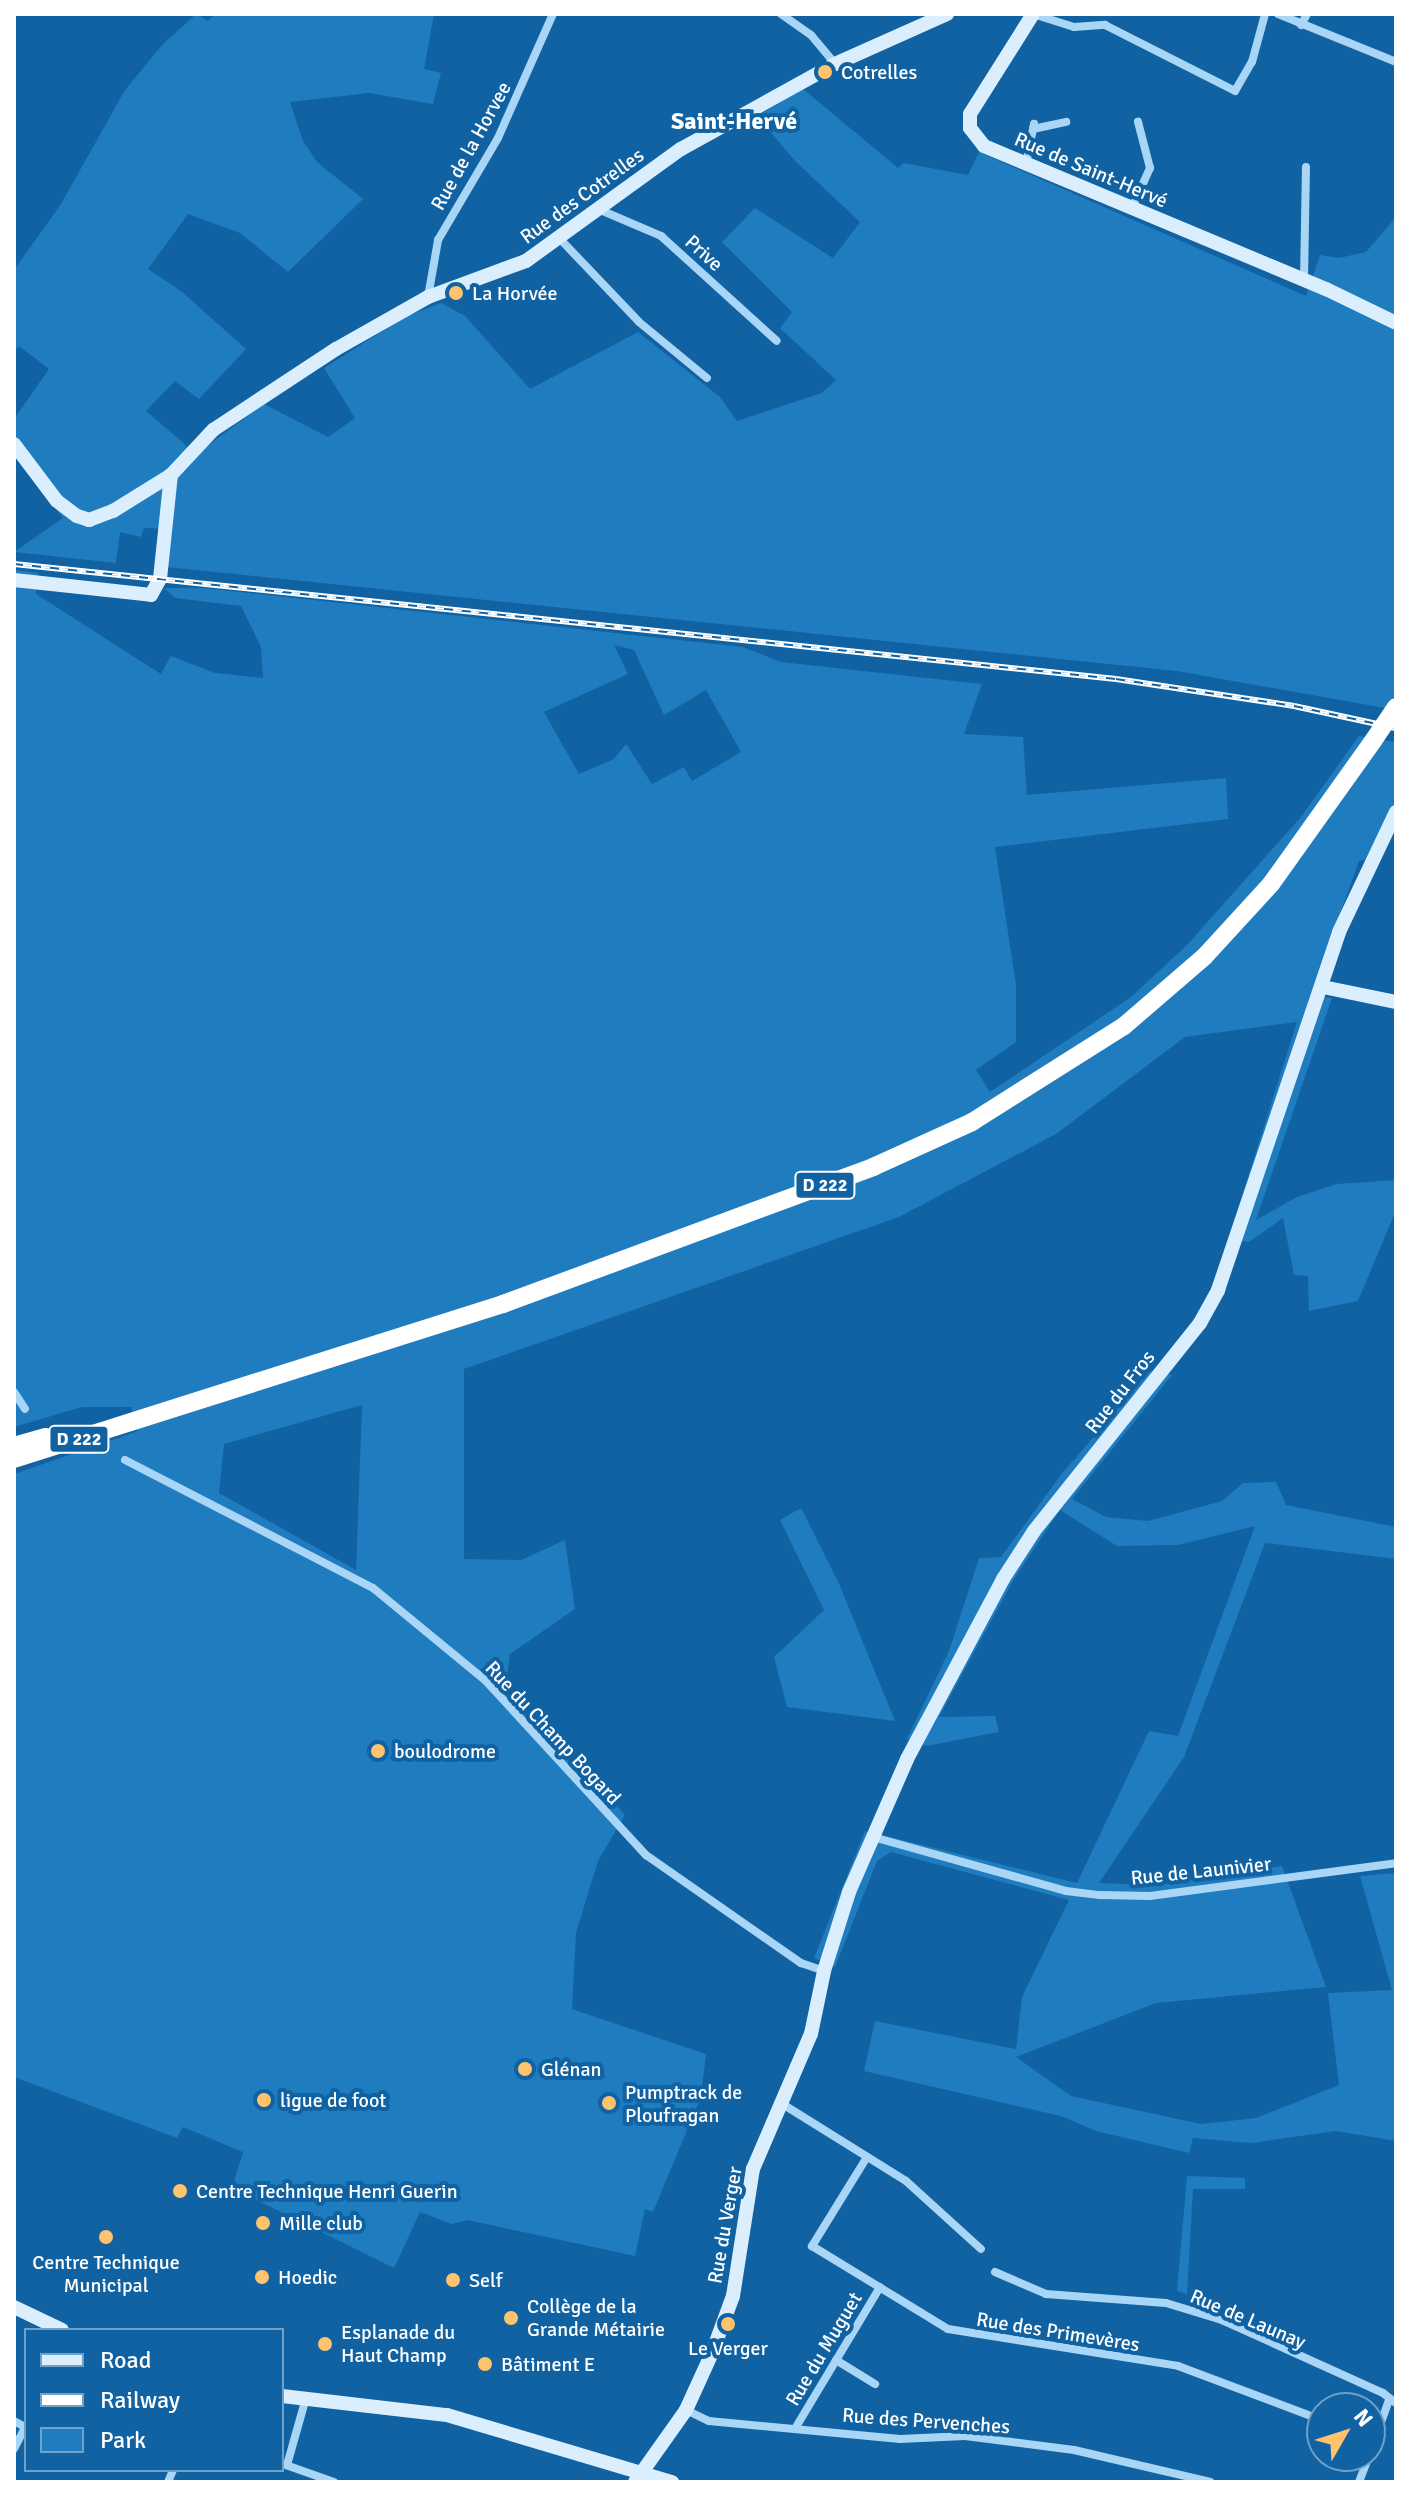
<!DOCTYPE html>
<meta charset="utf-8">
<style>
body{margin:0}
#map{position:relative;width:1410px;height:2496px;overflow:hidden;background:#1062a2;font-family:Signika,sans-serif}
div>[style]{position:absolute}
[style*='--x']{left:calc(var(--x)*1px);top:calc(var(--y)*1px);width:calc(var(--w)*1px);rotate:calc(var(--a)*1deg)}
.green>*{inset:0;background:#1f7cbf}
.street>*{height:8px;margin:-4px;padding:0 4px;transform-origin:4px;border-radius:4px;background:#a9d6f6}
.secondary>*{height:14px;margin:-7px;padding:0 7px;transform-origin:7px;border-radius:7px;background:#daeefe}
.highway>*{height:18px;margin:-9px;padding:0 9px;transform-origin:9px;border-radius:9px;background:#fff}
.rail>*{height:6px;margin-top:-3px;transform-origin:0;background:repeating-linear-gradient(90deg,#1062a2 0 9px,#fff 0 18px);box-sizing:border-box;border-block:2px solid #fff}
.highway-bridge>*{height:18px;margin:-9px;padding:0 9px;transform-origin:9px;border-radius:9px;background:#fff}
.dots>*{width:22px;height:22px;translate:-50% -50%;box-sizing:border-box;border:4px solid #1062a2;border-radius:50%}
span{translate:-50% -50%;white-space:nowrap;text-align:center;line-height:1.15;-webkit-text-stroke:8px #1062a2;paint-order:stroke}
.shield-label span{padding:2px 6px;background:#1062a2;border:2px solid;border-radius:6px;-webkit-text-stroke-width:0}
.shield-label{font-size:18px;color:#fff;font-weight:700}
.poi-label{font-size:20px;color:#fff}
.left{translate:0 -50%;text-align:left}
.street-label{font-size:20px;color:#fff}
.quarter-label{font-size:24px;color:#fff;font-weight:700}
.frame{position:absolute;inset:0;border:16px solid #fff;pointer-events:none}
.legend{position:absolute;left:24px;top:2328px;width:260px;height:144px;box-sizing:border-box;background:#1062a2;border:2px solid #70a1c7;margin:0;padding:10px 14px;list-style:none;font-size:24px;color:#fff}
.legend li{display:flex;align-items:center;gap:16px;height:40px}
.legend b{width:40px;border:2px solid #70a1c7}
.north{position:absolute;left:1306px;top:2392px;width:80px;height:80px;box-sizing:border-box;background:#1062a2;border:2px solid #70a1c7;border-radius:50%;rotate:51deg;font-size:22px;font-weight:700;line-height:32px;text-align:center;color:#fff}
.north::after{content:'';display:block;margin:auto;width:28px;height:36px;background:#ffc36e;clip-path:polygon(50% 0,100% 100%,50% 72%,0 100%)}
</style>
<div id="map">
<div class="green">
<i style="clip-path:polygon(196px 14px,208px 21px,215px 14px,434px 14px,424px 69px,441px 73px,433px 104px,369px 93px,290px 102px,303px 141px,317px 162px,363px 199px,288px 272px,240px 233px,188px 214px,148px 269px,181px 291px,246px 349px,199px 399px,175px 381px,146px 411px,196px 454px,264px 404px,328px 437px,355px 418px,324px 368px,407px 316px,441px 303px,465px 316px,530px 389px,638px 332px,720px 397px,737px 421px,822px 393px,836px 380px,780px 328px,792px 312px,722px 242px,755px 208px,833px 258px,860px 222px,796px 162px,757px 116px,803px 89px,898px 168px,904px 163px,968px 175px,979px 152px,1306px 296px,1320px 255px,1339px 258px,1366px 252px,1396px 217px,1396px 710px,1177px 671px,166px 567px,171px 529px,144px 528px,141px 537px,120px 532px,116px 563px,14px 552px,63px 518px,14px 454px,14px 419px,49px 369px,19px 346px,14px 351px,14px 270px,61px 204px,125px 90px,163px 44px)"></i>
<i style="clip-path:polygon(evenodd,14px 570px,38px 573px,36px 594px,161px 674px,171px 656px,215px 673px,263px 678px,261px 647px,241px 606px,175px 598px,164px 588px,204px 588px,743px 647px,781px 662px,982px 684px,964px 734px,1023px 737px,1027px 795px,1226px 778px,1228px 819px,995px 847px,1016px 985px,1016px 1042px,976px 1070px,990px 1092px,1131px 997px,1187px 945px,1301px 817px,1359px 736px,1396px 742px,1396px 828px,1379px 857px,1359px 861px,1311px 995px,1332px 998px,1256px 1220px,1297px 1197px,1337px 1184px,1396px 1180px,1396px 1210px,1358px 1301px,1309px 1311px,1308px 1276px,1294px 1275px,1283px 1218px,1249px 1242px,1228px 1240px,1297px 1022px,1185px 1037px,1056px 1134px,899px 1217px,464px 1369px,464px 1559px,521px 1560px,565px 1540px,575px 1609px,510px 1654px,506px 1686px,625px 1815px,598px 1861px,576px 1933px,572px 2009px,706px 2054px,701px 2097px,653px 2212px,645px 2209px,635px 2256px,467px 2220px,452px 2224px,420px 2212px,394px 2268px,232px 2188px,243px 2152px,183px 2127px,177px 2138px,14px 2077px,14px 1474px,138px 1431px,131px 1407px,82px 1407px,14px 1427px,14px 570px,614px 645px,634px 650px,664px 715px,706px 690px,741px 752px,692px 781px,684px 767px,652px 784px,626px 744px,614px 759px,579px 774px,544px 712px,628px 674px,614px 645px,14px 570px,362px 1405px,356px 1570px,219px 1493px,224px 1444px,362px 1405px)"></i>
<i style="clip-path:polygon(1150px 1371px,1172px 1375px,1072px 1499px,1106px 1517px,1148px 1521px,1222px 1501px,1243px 1483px,1276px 1482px,1286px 1505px,1396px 1527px,1396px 1559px,1265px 1543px,1184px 1757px,1099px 1883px,1157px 1885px,1282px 1866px,1326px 1987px,1156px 2003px,1016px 2057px,1071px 2096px,1201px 2124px,1256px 2118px,1339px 2085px,1328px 1993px,1392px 1990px,1360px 1876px,1396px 1873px,1396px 2141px,1336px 2131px,1251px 2143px,1193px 2138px,1189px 2153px,1096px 2131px,1061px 2116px,864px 2071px,875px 2021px,1016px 2049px,1022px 1997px,1069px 1900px,891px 1852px,877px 1861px,835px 1967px,814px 1958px,865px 1831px,1077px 1883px,1149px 1731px,1178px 1736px,1255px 1526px,1178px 1545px,1117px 1546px,1060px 1510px,1014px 1579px,939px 1717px,995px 1716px,999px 1732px,926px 1746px,907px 1739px,949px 1651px,979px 1558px,1001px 1557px,1060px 1476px)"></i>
<i style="clip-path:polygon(801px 1508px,840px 1586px,895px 1721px,787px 1707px,774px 1657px,824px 1610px,780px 1520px)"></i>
<i style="clip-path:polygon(1187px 2176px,1245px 2178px,1245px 2189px,1193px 2189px,1187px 2294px,1177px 2291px)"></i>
</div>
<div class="street">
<i style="--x:781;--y:14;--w:37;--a:35"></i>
<i style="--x:811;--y:35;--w:38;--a:50"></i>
<i style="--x:1033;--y:14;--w:43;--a:17.6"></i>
<i style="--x:1074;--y:27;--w:31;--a:-4"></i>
<i style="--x:1105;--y:25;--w:146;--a:26.9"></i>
<i style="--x:1235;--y:91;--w:34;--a:-60"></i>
<i style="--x:1252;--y:62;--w:50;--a:-74.8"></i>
<i style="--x:1278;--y:14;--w:127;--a:22.1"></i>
<i style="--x:1301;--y:25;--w:13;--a:-61"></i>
<i style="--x:1033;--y:129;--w:34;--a:-12"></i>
<i style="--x:1026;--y:164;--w:41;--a:-78.7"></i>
<i style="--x:1132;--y:208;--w:44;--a:-65.8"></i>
<i style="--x:1150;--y:168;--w:48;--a:-104.6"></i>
<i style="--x:598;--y:209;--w:69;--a:23.2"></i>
<i style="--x:661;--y:236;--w:156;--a:42.2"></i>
<i style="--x:561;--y:240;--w:113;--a:46.4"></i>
<i style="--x:639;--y:322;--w:88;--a:39.5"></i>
<i style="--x:1304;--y:280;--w:113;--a:-89"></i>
<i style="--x:428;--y:297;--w:58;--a:-80"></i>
<i style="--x:438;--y:240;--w:118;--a:-59.5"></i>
<i style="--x:498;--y:138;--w:136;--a:-66.1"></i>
<i style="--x:14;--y:1392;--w:20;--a:57"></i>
<i style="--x:125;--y:1460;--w:279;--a:27.3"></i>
<i style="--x:373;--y:1588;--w:145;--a:39.4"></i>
<i style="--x:485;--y:1680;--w:238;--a:47.4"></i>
<i style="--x:646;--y:1855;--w:189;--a:34.9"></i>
<i style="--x:801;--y:1963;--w:24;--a:19"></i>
<i style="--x:873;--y:1837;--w:200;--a:15.6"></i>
<i style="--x:1066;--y:1891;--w:34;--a:7"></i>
<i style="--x:1100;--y:1895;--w:50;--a:1.1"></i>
<i style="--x:1150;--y:1896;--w:248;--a:-7.6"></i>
<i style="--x:784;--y:2105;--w:144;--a:31.9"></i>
<i style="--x:906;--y:2181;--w:101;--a:42.2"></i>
<i style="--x:867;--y:2157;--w:105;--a:121.7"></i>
<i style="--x:812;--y:2246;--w:159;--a:31.4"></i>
<i style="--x:948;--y:2329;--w:233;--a:9.1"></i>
<i style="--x:1178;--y:2366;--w:154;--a:20.6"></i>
<i style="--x:995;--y:2272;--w:56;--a:23.3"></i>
<i style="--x:1046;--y:2294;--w:120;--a:4.3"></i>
<i style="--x:1166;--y:2303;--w:59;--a:16.9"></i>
<i style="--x:1222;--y:2320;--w:177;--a:24.4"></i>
<i style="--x:1383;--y:2393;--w:16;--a:38"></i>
<i style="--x:836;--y:2360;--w:46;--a:31.6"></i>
<i style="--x:686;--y:2410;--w:25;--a:26"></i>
<i style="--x:709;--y:2421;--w:192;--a:5.4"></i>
<i style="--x:900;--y:2439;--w:65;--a:-2.6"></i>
<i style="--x:965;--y:2436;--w:110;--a:7.3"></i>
<i style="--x:1074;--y:2450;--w:140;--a:13.2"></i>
<i style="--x:14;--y:2421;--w:13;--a:29"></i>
<i style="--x:796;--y:2427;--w:163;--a:-59"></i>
<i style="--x:14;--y:2449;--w:27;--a:-63"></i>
<i style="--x:1370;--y:2453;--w:56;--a:-70.3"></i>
<i style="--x:283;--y:2464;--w:54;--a:19.4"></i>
<i style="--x:287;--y:2465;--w:70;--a:-74.2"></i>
<i style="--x:168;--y:2482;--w:13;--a:-67"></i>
<i style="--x:1359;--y:2482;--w:28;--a:-69"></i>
</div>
<div class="secondary">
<i style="--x:1033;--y:14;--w:118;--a:122.2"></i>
<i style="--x:970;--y:114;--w:14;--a:90"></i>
<i style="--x:970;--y:128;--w:23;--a:52"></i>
<i style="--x:984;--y:146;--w:371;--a:22.7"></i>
<i style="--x:1326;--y:289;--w:78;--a:25.9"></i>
<i style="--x:14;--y:444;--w:71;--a:53"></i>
<i style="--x:57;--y:501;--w:25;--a:37"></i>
<i style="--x:77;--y:516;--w:13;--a:18"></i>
<i style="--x:89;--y:520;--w:26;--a:-21"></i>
<i style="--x:113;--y:511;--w:68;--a:-31.8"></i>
<i style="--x:171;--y:475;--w:62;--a:-47"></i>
<i style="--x:213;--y:430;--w:147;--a:-33.4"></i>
<i style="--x:336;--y:349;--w:106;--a:-29.5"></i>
<i style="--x:428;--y:297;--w:104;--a:-20.2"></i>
<i style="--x:526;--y:261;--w:191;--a:-35.9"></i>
<i style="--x:681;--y:149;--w:176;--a:-28.9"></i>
<i style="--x:835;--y:64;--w:123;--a:-24.1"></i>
<i style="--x:14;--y:580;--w:138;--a:6.2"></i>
<i style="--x:151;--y:595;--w:18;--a:-61"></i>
<i style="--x:160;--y:579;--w:105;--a:-84"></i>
<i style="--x:1323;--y:987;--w:75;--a:11.6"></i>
<i style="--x:14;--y:2307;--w:53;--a:25.6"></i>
<i style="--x:282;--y:2396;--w:166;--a:6.6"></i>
<i style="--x:447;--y:2415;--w:235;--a:16.6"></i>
<i style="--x:635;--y:2482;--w:88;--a:-54.7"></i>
<i style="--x:686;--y:2410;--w:63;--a:-65.5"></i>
<i style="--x:712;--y:2353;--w:61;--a:-69.8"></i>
<i style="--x:733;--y:2296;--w:129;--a:-81.1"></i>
<i style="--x:753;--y:2169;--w:147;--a:-66.8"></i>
<i style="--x:811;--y:2034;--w:64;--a:-78.3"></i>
<i style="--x:824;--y:1971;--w:83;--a:-72.4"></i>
<i style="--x:849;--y:1892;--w:145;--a:-66.4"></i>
<i style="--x:907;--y:1759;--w:204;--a:-61.9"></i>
<i style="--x:1003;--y:1579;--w:57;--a:-57.1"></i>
<i style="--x:1034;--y:1531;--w:266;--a:-51.4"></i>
<i style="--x:1200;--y:1323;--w:38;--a:-61"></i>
<i style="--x:1218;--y:1290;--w:378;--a:-71.3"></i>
<i style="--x:1339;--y:932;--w:133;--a:-64.6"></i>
</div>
<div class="highway">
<i style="--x:14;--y:1446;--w:33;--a:-16"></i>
<i style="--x:14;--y:1459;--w:513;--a:-17.59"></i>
<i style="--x:503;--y:1304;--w:395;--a:-20.3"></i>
<i style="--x:873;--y:1167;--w:109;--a:-24.4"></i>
<i style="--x:972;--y:1122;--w:180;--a:-32.3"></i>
<i style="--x:1124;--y:1026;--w:107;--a:-40.8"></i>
<i style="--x:1205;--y:956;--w:98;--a:-47.5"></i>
<i style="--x:1271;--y:884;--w:176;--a:-54.5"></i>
</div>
<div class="rail">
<i style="--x:14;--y:564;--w:1108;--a:5.96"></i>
<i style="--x:1116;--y:679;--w:180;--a:8.6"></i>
<i style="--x:1294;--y:706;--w:104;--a:12.2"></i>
</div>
<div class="highway-bridge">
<i style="--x:1373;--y:741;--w:41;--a:-55.9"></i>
</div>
<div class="dots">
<i style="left:825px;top:72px;background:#ffc36e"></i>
<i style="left:456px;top:293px;background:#ffc36e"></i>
<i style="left:378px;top:1751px;background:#ffc36e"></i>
<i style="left:525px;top:2069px;background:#ffc36e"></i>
<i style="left:264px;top:2100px;background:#ffc36e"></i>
<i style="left:609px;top:2103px;background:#ffc36e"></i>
<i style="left:180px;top:2191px;background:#ffc36e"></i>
<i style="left:263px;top:2223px;background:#ffc36e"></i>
<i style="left:106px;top:2237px;background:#ffc36e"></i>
<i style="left:262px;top:2277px;background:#ffc36e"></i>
<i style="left:453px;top:2280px;background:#ffc36e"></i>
<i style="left:511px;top:2318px;background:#ffc36e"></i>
<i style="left:728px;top:2324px;background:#ffc36e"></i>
<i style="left:325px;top:2344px;background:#ffc36e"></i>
<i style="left:485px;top:2364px;background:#ffc36e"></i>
</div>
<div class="shield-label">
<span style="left:825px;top:1185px">D 222</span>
<span style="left:79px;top:1439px">D 222</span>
</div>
<div class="poi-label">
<span class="left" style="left:841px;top:72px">Cotrelles</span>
<span class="left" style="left:472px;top:293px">La Horvée</span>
<span class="left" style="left:394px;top:1751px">boulodrome</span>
<span class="left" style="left:541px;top:2069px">Glénan</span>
<span class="left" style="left:625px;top:2104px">Pumptrack de<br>Ploufragan</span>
<span class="left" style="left:280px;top:2100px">ligue de foot</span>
<span class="left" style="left:196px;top:2191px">Centre Technique Henri Guerin</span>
<span class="left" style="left:279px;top:2223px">Mille club</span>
<span style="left:106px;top:2274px">Centre Technique<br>Municipal</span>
<span class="left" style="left:278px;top:2277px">Hoedic</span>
<span class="left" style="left:469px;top:2280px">Self</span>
<span class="left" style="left:527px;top:2318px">Collège de la<br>Grande Métairie</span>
<span class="left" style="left:341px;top:2344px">Esplanade du<br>Haut Champ</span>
<span style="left:728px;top:2348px">Le Verger</span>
<span class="left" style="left:501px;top:2364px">Bâtiment E</span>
</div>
<div class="street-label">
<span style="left:471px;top:146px;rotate:-61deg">Rue de la Horvee</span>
<span style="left:1091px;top:170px;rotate:23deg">Rue de Saint-Hervé</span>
<span style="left:582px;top:196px;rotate:-36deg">Rue des Cotrelles</span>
<span style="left:704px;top:253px;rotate:42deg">Prive</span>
<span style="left:1120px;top:1392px;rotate:-52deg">Rue du Fros</span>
<span style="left:553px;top:1733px;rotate:47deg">Rue du Champ Bogard</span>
<span style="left:1201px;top:1871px;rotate:-6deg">Rue de Launivier</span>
<span style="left:725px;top:2225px;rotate:-80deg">Rue du Verger</span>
<span style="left:1248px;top:2319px;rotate:23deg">Rue de Launay</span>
<span style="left:1058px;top:2332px;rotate:9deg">Rue des Primevères</span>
<span style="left:824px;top:2349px;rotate:-59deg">Rue du Muguet</span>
<span style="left:926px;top:2421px;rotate:4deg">Rue des Pervenches</span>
</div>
<div class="quarter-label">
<span style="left:734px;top:122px">Saint-Hervé</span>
</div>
<div class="frame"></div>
<ul class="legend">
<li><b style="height:10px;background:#daeefe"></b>Road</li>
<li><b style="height:10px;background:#fff"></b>Railway</li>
<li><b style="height:22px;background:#1f7cbf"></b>Park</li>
</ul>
<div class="north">N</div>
</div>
